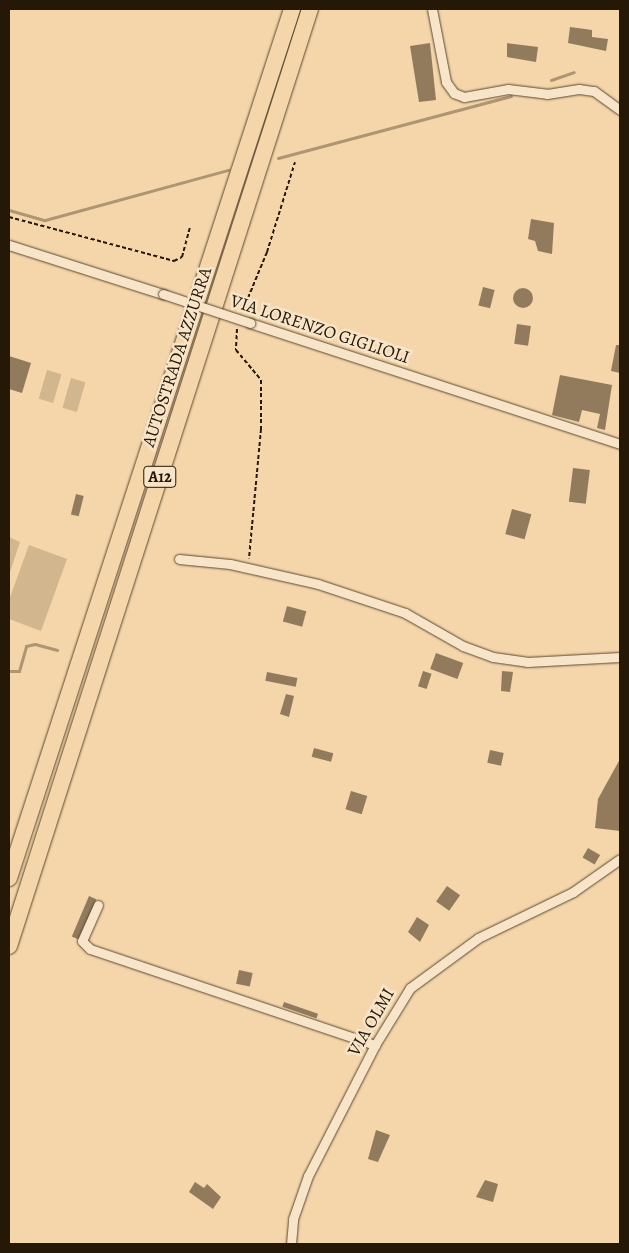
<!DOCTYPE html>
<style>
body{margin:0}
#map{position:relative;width:629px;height:1253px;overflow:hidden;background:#f5d6aa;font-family:Alegreya,serif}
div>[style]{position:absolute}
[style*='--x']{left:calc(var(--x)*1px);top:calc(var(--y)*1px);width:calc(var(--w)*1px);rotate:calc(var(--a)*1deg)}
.green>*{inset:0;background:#d2b68e;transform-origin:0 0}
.stream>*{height:3px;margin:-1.5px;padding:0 1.5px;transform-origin:1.5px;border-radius:1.5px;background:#ae9573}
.building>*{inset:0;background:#917b5c;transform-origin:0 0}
.round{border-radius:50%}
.path>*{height:2px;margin-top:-1px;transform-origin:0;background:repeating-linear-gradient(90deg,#251807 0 4px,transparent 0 6.5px)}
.roads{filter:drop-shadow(0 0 1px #594830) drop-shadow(0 0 1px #594830)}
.minor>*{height:9px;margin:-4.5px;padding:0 4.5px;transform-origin:4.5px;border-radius:4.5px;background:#f8e4c8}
.motorway>*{height:16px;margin:-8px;padding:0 8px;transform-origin:8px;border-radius:8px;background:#f5d6aa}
.bridges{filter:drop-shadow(0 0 1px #594830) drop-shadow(0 0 1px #594830)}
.minor-bridge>*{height:9px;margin:-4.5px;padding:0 4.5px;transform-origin:4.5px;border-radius:4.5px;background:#f8e4c8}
span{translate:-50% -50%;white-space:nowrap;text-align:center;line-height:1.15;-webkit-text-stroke:5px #f8e4c8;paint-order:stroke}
.shield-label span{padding:1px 4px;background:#f8e4c8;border:1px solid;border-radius:4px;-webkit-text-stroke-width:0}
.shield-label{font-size:16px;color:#251807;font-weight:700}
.street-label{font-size:18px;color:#251807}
.frame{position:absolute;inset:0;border:10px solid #251807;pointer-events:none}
</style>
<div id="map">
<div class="green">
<i style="left:47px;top:370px;width:15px;height:30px;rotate:16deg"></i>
<i style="left:71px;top:378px;width:15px;height:31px;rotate:16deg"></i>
<i style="clip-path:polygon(9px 537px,20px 542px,9px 575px)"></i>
<i style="clip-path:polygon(29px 545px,67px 559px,41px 631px,9px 619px,9px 600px)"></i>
</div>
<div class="stream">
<i style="--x:551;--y:80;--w:24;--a:-19"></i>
<i style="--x:278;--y:158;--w:241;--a:-14.9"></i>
<i style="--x:9;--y:210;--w:37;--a:16"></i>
<i style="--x:45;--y:220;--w:190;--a:-15.3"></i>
<i style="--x:9;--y:671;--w:10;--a:0"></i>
<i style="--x:19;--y:671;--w:26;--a:-74"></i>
<i style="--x:26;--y:646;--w:9;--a:-13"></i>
<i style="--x:35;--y:644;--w:23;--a:15"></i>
</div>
<div class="building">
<i style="clip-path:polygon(570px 27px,592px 30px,592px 37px,608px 39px,606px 51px,568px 43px)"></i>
<i style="clip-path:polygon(430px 43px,436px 100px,419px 102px,410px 46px)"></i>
<i style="clip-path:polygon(507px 43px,538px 47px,536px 62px,507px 57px)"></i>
<i style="clip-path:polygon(531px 219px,554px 223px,552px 254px,538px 251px,535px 241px,528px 239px)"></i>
<i style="left:483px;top:287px;width:12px;height:19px;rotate:14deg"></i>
<i class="round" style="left:513px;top:288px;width:20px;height:20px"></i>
<i style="left:517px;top:324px;width:14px;height:20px;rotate:8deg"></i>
<i style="clip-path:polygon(616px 345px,620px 345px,620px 373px,611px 371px)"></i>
<i style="clip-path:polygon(9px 356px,31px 363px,22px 393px,9px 389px)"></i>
<i style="clip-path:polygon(560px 375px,612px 385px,605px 430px,597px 428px,600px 414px,582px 410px,579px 422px,552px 415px)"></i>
<i style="left:573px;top:468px;width:17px;height:34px;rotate:7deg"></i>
<i style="left:76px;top:494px;width:8px;height:21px;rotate:14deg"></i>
<i style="left:512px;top:509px;width:20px;height:26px;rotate:15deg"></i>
<i style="left:287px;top:606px;width:20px;height:16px;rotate:15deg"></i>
<i style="left:436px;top:653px;width:29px;height:17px;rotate:20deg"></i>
<i style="left:423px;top:671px;width:9px;height:16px;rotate:18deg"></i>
<i style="clip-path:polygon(502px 671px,513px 672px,510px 692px,501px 691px)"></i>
<i style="left:267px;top:672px;width:31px;height:9px;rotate:11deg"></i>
<i style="clip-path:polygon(286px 694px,294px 696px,289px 717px,280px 714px)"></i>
<i style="left:314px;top:748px;width:20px;height:9px;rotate:15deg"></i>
<i style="left:490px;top:750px;width:14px;height:13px;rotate:12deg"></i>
<i style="clip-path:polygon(620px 759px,620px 831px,595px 828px,598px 799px)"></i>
<i style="left:351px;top:791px;width:17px;height:19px;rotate:17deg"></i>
<i style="left:588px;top:848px;width:14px;height:11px;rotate:30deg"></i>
<i style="left:447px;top:886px;width:16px;height:19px;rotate:35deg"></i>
<i style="left:89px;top:896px;width:8px;height:44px;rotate:23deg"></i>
<i style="clip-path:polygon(417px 917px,429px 925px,420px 942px,408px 932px)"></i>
<i style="left:239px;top:970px;width:14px;height:14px;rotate:12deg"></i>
<i style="left:284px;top:1002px;width:36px;height:5px;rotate:19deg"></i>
<i style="clip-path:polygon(376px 1130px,390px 1135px,378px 1162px,368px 1159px)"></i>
<i style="clip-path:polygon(485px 1180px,498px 1184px,493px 1202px,476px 1197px)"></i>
<i style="clip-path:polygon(195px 1182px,204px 1188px,207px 1184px,221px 1197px,213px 1209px,189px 1192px)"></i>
</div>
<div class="path">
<i style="--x:9;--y:217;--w:171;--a:14.9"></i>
<i style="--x:174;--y:261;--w:9;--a:-27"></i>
<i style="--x:182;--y:257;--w:30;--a:-75"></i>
<i style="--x:243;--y:310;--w:63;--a:-67.5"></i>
<i style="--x:267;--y:252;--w:94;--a:-72.7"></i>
<i style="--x:237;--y:329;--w:21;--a:93"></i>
<i style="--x:236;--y:350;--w:39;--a:50"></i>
<i style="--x:261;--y:380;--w:49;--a:90"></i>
<i style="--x:261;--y:429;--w:130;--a:95.3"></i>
</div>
<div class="roads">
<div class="minor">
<i style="--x:432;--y:9;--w:74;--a:79.1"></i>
<i style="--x:446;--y:82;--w:14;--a:54"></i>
<i style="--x:454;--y:93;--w:11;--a:22"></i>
<i style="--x:464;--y:97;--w:45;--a:-10.3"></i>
<i style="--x:508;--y:89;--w:39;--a:7"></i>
<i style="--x:547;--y:94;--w:32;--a:-9"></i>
<i style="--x:579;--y:89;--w:15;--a:8"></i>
<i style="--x:594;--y:91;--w:32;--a:36"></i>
<i style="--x:9;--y:245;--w:162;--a:17.7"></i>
<i style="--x:250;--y:323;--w:389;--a:18.1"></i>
<i style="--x:179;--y:559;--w:51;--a:5.6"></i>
<i style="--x:230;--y:564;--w:90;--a:12.8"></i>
<i style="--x:318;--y:584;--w:92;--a:18.4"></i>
<i style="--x:405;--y:613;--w:67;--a:29.6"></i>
<i style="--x:463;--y:646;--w:32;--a:20"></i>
<i style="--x:493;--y:657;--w:34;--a:8"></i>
<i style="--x:527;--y:662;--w:93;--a:-3.1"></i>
<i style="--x:98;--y:905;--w:39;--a:114"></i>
<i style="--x:82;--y:941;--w:11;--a:45"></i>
<i style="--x:90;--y:949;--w:301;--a:18.6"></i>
<i style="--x:291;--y:1244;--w:25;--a:-85"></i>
<i style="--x:293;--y:1219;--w:46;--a:-70.8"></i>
<i style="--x:308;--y:1176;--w:147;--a:-62.9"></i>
<i style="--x:375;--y:1045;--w:67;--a:-58.4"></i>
<i style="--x:410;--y:988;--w:84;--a:-36.3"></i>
<i style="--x:478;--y:938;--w:106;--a:-25.8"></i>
<i style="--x:573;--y:892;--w:57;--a:-35.1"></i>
</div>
<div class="motorway">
<i style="--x:9;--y:878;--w:914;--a:-71.96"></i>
<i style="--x:9;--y:946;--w:984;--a:-72.19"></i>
</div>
</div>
<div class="bridges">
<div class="minor-bridge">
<i style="--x:163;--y:294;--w:92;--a:18.4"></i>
</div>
</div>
<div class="shield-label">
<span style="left:160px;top:477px">A12</span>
</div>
<div class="street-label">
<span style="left:320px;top:329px;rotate:18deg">VIA LORENZO GIGLIOLI</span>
<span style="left:177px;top:357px;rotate:-72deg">AUTOSTRADA AZZURRA</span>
<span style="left:371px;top:1022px;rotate:-60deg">VIA OLMI</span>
</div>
<div class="frame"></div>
</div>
